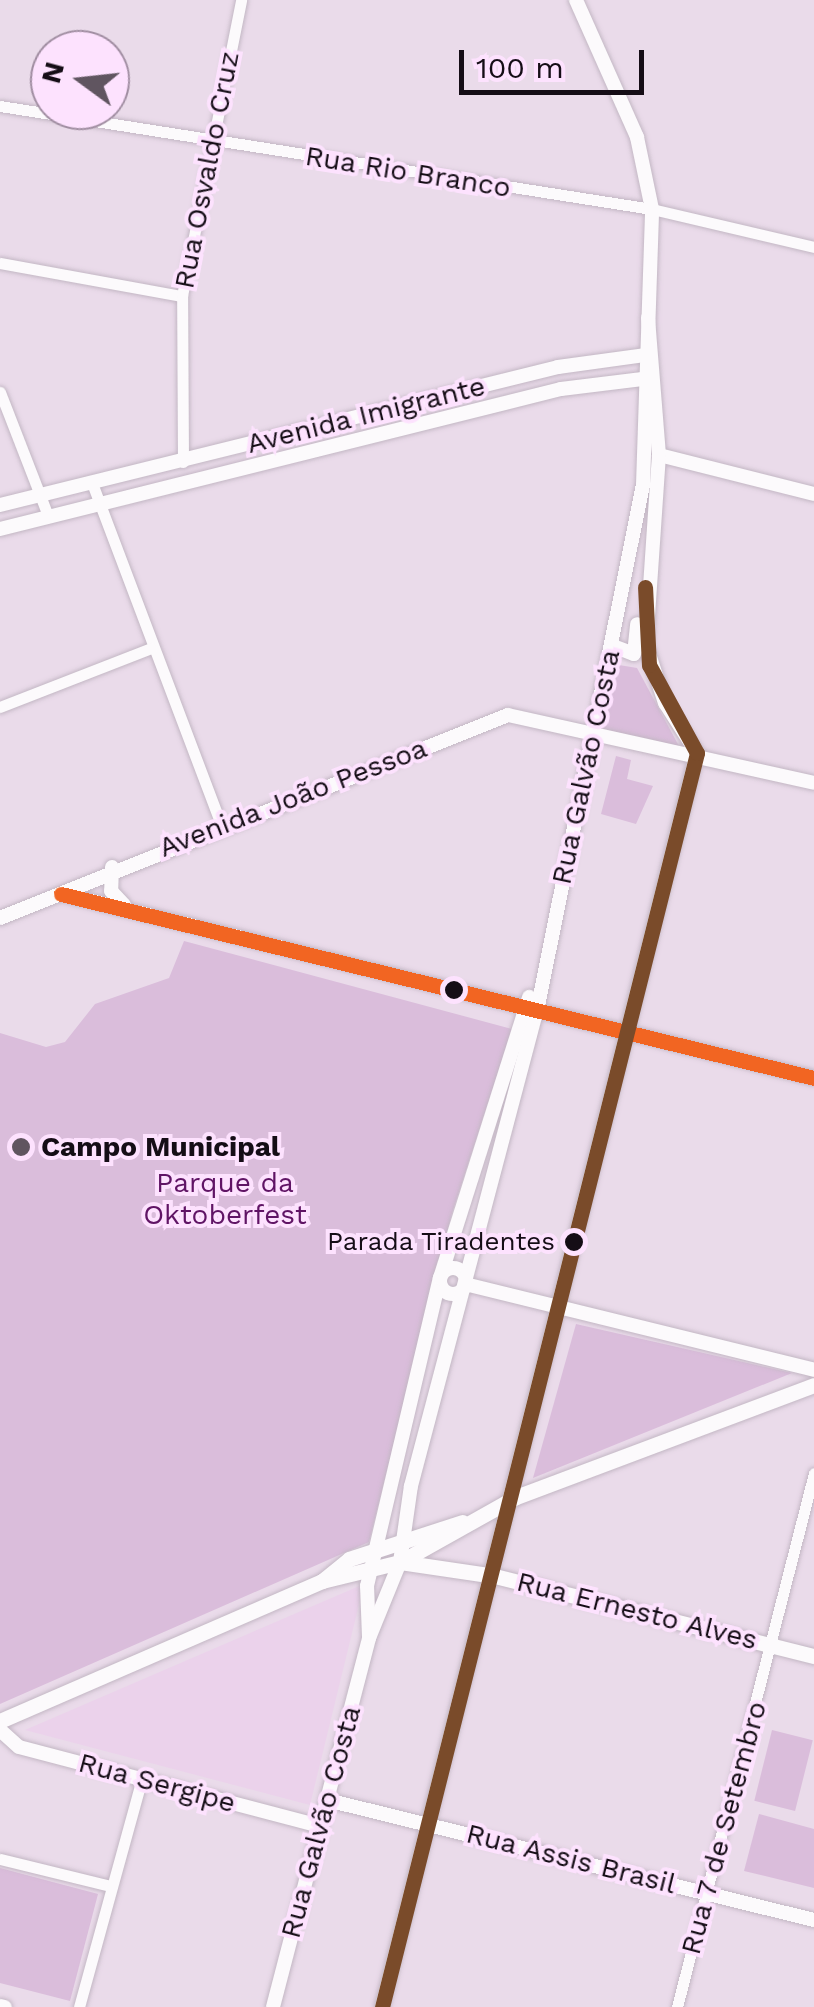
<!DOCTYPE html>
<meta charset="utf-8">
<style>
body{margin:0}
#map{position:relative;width:814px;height:2007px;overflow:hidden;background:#eadbea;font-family:"Work Sans",sans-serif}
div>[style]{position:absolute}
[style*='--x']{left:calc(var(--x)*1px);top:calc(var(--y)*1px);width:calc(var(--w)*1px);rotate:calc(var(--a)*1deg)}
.built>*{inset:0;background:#ebd2eb}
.green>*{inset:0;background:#dabddb;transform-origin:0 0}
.roads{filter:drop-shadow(0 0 2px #c3b7c4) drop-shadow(0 0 2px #c3b7c4)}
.minor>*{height:11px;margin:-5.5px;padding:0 5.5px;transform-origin:5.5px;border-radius:5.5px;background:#fcfafc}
.tertiary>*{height:14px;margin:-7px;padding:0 7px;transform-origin:7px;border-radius:7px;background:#fcfafc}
.tertiary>.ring{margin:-7px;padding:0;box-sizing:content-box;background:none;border:14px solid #fcfafc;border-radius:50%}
.secondary>*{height:15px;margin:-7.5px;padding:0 7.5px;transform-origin:7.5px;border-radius:7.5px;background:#fcfafc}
.bus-1>*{height:15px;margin:-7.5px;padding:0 7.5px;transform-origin:7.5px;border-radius:7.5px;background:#f26522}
.bus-2>*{height:15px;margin:-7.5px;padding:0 7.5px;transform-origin:7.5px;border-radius:7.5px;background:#7a4b2a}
.dots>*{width:28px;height:28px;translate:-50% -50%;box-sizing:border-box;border:5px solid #fde2fe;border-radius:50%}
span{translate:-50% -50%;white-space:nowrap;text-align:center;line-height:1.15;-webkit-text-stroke:8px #fde2fe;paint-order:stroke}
.bus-label{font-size:26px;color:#150d16}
.right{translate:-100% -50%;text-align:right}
.street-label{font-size:28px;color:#150d16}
.poi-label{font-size:28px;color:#150d16;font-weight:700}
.left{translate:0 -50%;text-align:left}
.park-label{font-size:28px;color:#601465}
.north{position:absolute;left:30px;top:30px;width:100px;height:100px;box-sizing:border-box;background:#fde2fe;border:2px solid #a08da1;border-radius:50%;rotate:285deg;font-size:28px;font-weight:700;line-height:40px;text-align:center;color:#150d16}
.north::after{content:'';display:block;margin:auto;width:35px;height:45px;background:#605560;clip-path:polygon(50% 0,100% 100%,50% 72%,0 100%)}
.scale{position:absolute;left:459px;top:50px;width:185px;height:45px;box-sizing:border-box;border:5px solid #150d16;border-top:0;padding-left:12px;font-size:30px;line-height:35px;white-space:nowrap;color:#150d16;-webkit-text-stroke:8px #fde2fe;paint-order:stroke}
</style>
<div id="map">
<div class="built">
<i style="clip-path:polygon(364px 1584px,310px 1805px,25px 1730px)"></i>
</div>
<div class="green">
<i style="clip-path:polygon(619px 665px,637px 668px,680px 748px,603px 729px)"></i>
<i style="clip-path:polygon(616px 756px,631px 760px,627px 779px,653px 786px,636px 824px,601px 814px)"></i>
<i style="clip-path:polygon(184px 941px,512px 1029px,452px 1213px,369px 1542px,0 1704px,0 1033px,46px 1047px,65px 1042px,95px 1004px,169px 978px)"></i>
<i style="clip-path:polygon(576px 1324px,792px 1373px,533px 1478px)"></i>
<i style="left:772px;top:1730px;width:42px;height:73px;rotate:14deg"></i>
<i style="clip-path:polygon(759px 1814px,814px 1829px,814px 1888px,744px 1871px)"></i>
<i style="clip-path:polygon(0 1868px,98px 1894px,70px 2001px,0 1983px)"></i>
</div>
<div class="roads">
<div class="minor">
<i style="--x:0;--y:106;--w:660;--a:8.98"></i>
<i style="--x:652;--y:209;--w:166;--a:13.2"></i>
<i style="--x:0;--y:263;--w:185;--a:10.3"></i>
<i style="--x:0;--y:392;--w:133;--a:68.8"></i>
<i style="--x:183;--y:462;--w:166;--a:-90.3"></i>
<i style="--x:182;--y:296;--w:302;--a:-78.7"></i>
<i style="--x:92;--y:483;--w:368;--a:69.3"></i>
<i style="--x:0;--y:707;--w:162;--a:-21.3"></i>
<i style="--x:0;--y:1859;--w:114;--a:13.7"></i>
<i style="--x:79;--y:2007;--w:238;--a:-74.6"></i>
<i style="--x:677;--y:2007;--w:551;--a:-75.61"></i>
</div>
<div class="tertiary">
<i style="--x:659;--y:455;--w:160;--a:14.1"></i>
<i style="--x:0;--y:505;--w:575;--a:-13.89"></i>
<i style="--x:558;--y:367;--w:89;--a:-7.8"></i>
<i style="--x:0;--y:529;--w:578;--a:-14.01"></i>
<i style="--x:561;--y:389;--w:82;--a:-7"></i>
<i style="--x:613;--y:646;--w:22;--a:21"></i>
<i style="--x:634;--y:654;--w:30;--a:-84"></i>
<i style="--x:112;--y:867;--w:24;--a:92"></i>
<i style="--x:111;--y:891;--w:19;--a:47"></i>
<i style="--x:62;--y:894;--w:774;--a:13.75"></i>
<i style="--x:0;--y:918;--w:547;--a:-21.78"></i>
<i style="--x:508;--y:715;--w:313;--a:12.5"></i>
<i class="ring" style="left:440px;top:1268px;width:12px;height:12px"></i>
<i style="--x:465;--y:1284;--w:359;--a:13.8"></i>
<i style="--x:369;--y:1637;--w:51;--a:-92.2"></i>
<i style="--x:367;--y:1586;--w:317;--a:-76.7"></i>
<i style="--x:440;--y:1278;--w:295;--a:-72.4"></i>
<i style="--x:0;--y:1730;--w:25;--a:42"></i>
<i style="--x:19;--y:1747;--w:311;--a:14.7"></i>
<i style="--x:327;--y:1800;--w:502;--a:13.84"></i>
<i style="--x:273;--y:2007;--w:381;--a:-75.4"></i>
<i style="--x:369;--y:1638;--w:82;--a:-67.8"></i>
<i style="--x:400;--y:1562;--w:77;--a:-81.8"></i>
<i style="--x:411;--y:1486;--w:497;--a:-75.2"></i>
<i style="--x:538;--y:1006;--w:531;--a:-78.61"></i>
<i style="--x:643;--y:485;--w:276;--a:-88.1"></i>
<i style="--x:652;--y:209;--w:74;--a:-101.8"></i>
<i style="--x:637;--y:137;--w:150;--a:-114"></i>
<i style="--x:382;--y:2007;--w:1293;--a:-75.9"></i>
<i style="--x:697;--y:753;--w:59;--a:-122.6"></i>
<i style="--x:665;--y:703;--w:61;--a:-108.1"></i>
<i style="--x:646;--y:645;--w:190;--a:-86.1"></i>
<i style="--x:659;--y:455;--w:138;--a:-94.6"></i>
</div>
<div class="secondary">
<i style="--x:400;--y:1562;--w:96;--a:8.4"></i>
<i style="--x:495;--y:1576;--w:329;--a:14.1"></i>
<i style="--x:322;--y:1581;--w:80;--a:-13.7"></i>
<i style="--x:400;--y:1562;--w:133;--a:-29.3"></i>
<i style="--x:516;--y:1497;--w:318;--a:-20.6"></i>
<i style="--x:0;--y:1721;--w:351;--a:-23.5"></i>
<i style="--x:322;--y:1581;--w:35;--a:-39"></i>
<i style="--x:349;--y:1559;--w:119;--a:-18.1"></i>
<i style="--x:0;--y:2006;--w:4;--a:14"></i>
</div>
</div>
<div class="bus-1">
<i style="--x:61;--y:894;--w:775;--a:13.73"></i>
</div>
<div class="bus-2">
<i style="--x:382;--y:2007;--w:1293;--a:-75.9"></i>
<i style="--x:697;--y:753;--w:100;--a:-118.6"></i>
<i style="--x:649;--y:665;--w:78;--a:-92.9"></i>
</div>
<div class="dots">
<i style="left:454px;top:990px;background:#150d16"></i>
<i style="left:21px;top:1147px;background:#605560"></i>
<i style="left:574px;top:1242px;background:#150d16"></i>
</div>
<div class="bus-label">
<span class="right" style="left:555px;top:1242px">Parada Tiradentes</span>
</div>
<div class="street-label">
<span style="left:207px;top:170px;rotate:-79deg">Rua Osvaldo Cruz</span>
<span style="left:408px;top:172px;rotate:9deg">Rua Rio Branco</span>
<span style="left:366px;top:415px;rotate:-14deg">Avenida Imigrante</span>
<span style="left:586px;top:767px;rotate:-78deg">Rua Galvão Costa</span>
<span style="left:293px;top:798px;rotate:-21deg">Avenida João Pessoa</span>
<span style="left:637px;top:1611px;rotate:14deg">Rua Ernesto Alves</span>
<span style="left:157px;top:1783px;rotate:15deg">Rua Sergipe</span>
<span style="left:321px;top:1822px;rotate:-75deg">Rua Galvão Costa</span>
<span style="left:724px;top:1828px;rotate:-75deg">Rua 7 de Setembro</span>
<span style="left:571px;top:1859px;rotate:14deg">Rua Assis Brasil</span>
</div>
<div class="poi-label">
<span class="left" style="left:41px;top:1147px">Campo Municipal</span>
</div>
<div class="park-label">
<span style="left:225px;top:1199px">Parque da<br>Oktoberfest</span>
</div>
<div class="north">N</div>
<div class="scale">100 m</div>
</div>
